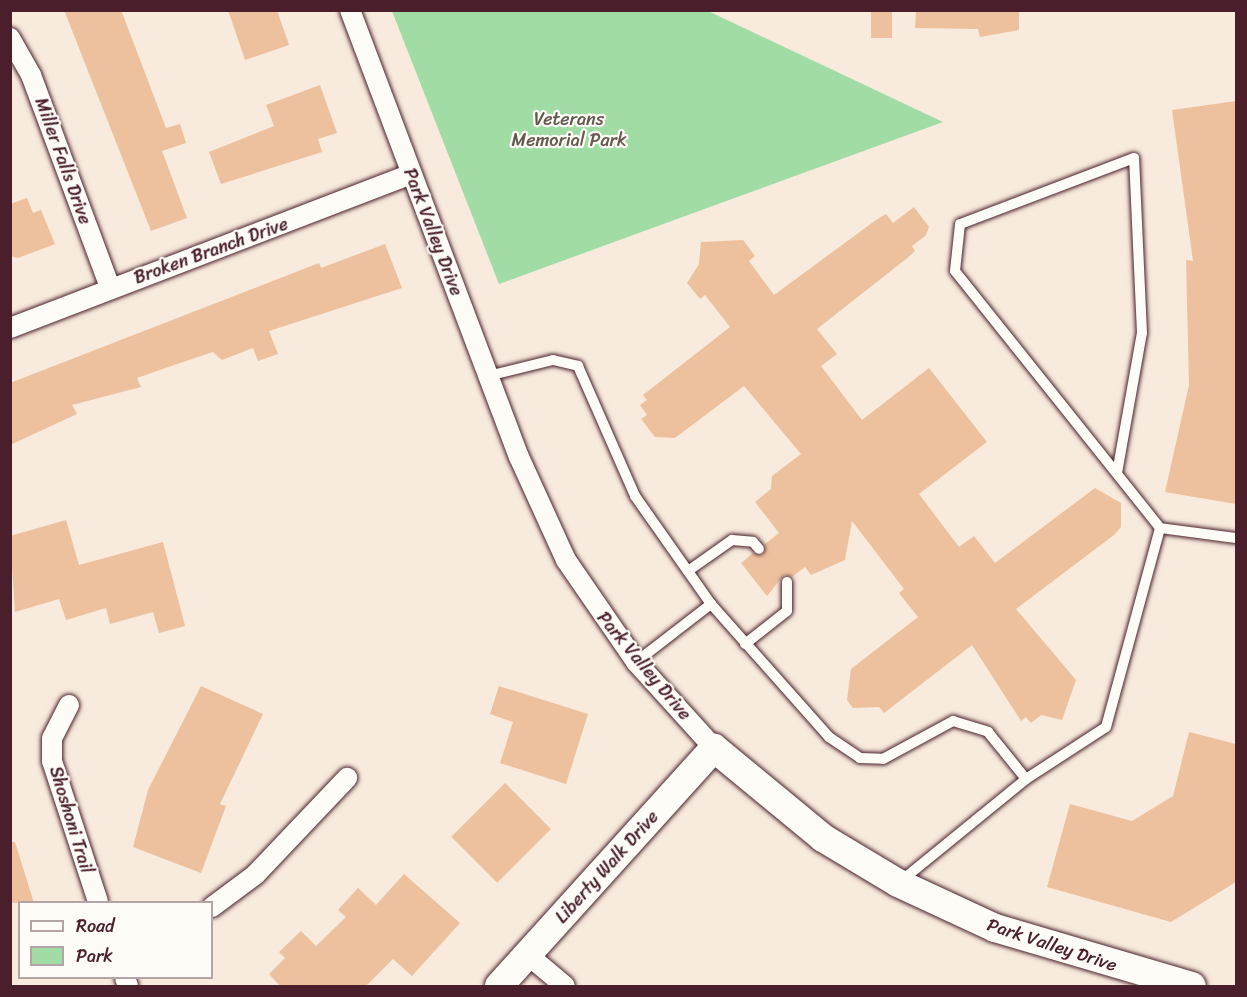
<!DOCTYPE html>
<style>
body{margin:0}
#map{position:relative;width:1247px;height:997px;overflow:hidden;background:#f8eadc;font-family:Sriracha,sans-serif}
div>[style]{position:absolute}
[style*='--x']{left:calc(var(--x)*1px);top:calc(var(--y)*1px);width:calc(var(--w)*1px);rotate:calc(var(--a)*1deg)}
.green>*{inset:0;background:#a0dca3}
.building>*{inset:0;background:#eec19e;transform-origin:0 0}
.roads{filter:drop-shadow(0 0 2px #4a1f2b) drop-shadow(0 0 2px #4a1f2b)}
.lane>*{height:10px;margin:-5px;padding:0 5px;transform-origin:5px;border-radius:5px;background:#fdfcf7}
.street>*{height:20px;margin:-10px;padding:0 10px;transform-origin:10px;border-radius:10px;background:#fdfcf7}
.secondary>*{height:28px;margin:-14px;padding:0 14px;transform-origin:14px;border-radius:14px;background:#fdfcf7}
span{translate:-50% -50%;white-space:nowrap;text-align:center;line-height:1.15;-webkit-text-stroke:4.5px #fdfcf7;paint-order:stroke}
.park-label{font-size:18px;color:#64584f}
.street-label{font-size:18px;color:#4a1f2b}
.frame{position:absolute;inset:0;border:12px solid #4a1f2b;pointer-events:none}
.legend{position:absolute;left:18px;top:901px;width:195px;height:78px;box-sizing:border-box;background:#fdfcf7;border:2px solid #b5a4a5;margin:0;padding:8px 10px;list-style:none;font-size:18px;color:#4a1f2b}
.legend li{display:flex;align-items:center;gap:12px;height:30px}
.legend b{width:30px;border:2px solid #b5a4a5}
</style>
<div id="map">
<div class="green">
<i style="clip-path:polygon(392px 11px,708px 11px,943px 122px,499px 284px)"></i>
</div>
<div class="building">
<i style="clip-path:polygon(64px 10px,121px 10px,166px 128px,180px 124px,186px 143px,162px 151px,187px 218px,151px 231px)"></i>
<i style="clip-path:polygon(228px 10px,277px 10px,289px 45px,245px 60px)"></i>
<i style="left:871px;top:10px;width:21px;height:28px"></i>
<i style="clip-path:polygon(916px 10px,1019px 10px,1019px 30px,980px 37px,978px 29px,915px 28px)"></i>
<i style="clip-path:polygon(320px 85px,337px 133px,318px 139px,322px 152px,221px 184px,209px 152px,274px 126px,266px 105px)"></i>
<i style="clip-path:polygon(1236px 101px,1236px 504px,1165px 492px,1189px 385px,1186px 260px,1193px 261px,1172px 110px)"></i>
<i style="clip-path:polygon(27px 198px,33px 213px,41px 210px,55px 244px,18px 258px,10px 256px,10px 204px)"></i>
<i style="clip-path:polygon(914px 207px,929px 227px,926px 235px,912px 246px,915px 251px,906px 259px,817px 329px,837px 354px,821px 366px,862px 420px,929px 368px,987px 442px,919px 494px,959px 547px,974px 536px,995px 563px,1095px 488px,1121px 503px,1121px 527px,1114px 535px,1016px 609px,1076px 680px,1062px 720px,1041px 715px,1031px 723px,1026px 717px,1021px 721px,972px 645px,884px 713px,879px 707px,853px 708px,847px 700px,851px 669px,918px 617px,899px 593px,904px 589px,852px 521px,845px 560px,811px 575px,805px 567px,792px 577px,784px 575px,767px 596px,741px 563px,753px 553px,763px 555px,765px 544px,779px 533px,755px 502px,771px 489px,772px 476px,801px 454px,744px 386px,675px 438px,655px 437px,641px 419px,647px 415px,640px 405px,647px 400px,643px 395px,730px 327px,705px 295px,700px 299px,687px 283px,699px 264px,701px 242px,743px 240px,755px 256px,749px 261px,774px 295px,876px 220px,886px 214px,893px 223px)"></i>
<i style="clip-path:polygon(385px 244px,402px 288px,269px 331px,278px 354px,258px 361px,253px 348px,222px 360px,213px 352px,180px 363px,137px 378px,141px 387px,72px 405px,77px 414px,10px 445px,10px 383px,319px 263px,321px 268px)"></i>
<i style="clip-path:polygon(66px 520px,79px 565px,163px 542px,185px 626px,159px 633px,153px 612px,110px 624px,106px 608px,66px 620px,59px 599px,15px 612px,10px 536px)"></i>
<i style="clip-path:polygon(201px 686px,263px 714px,220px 804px,226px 806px,201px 873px,133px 847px,148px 790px)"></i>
<i style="clip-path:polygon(499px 686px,588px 714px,566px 784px,500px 763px,513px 722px,490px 714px)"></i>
<i style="clip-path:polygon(1189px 732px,1236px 744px,1236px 882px,1171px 922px,1047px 887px,1070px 804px,1132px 821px,1173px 796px)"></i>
<i style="left:505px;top:783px;width:65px;height:76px;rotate:45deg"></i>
<i style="clip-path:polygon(10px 842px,15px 842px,34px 903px,10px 903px)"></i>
<i style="clip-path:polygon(404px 874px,460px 923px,412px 976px,393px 959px,365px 987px,281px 987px,269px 974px,285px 958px,279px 952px,301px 931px,316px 946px,346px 917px,338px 910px,358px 888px,376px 905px)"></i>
</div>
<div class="roads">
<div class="lane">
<i style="--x:488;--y:376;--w:67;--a:-13.8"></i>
<i style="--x:553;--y:360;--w:26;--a:13"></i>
<i style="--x:578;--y:366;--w:142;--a:66.3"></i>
<i style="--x:635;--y:496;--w:132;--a:54.9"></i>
<i style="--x:1117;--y:473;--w:142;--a:-79.9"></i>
<i style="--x:1142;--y:333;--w:175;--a:-92.6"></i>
<i style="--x:1134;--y:158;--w:186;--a:159.2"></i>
<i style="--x:960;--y:224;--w:47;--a:96.1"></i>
<i style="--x:955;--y:271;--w:329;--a:51.4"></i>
<i style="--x:688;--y:571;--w:54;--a:-35.2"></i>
<i style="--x:732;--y:540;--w:21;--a:5"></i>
<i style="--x:753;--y:542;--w:9;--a:49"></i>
<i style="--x:745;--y:644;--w:53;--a:-38.2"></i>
<i style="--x:787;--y:611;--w:29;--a:-90"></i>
<i style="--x:636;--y:662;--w:95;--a:-37.7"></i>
<i style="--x:711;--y:604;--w:178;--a:48.4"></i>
<i style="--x:829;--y:737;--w:37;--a:34"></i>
<i style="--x:860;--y:758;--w:23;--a:2"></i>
<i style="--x:883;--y:759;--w:80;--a:-28.5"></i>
<i style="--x:953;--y:721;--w:37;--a:17"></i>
<i style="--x:988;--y:732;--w:60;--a:51"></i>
<i style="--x:1026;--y:779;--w:95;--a:-33"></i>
<i style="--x:1106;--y:727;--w:206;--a:-74.8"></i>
<i style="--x:1160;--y:528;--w:77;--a:7.5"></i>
<i style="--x:901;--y:881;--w:161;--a:-39.2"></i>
</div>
<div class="street">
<i style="--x:350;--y:10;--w:478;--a:69.3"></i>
<i style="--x:519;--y:457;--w:113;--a:65.5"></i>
<i style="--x:566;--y:560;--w:124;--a:55.5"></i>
<i style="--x:636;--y:662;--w:116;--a:47.8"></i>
<i style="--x:10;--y:38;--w:43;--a:60.4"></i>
<i style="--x:31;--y:75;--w:226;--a:69.6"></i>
<i style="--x:10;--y:328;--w:430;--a:-21"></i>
<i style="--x:69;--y:705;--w:37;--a:117"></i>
<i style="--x:52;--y:738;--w:23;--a:90"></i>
<i style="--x:52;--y:761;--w:148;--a:71.9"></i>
<i style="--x:212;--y:907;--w:54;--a:-36.7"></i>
<i style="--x:255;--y:875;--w:134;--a:-46.5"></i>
<i style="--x:528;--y:955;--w:48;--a:40"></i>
<i style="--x:125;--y:978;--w:9;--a:69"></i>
</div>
<div class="secondary">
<i style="--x:499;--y:986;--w:321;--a:-47.9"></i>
<i style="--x:714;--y:748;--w:141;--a:39.5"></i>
<i style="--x:823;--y:838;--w:87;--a:31"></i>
<i style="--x:898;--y:883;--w:107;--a:24.9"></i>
<i style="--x:995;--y:928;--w:205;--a:16.4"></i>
</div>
</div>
<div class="park-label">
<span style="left:569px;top:130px">Veterans<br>Memorial Park</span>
</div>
<div class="street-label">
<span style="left:63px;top:161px;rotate:70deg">Miller Falls Drive</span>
<span style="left:433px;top:232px;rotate:69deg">Park Valley Drive</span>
<span style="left:211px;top:251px;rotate:-20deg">Broken Branch Drive</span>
<span style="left:644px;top:666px;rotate:50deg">Park Valley Drive</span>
<span style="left:71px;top:820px;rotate:73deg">Shoshoni Trail</span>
<span style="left:607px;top:867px;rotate:-48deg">Liberty Walk Drive</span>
<span style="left:1052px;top:945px;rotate:18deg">Park Valley Drive</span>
</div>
<div class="frame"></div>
<ul class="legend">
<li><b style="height:8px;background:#fdfcf7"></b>Road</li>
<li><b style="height:16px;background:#a0dca3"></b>Park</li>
</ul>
</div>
